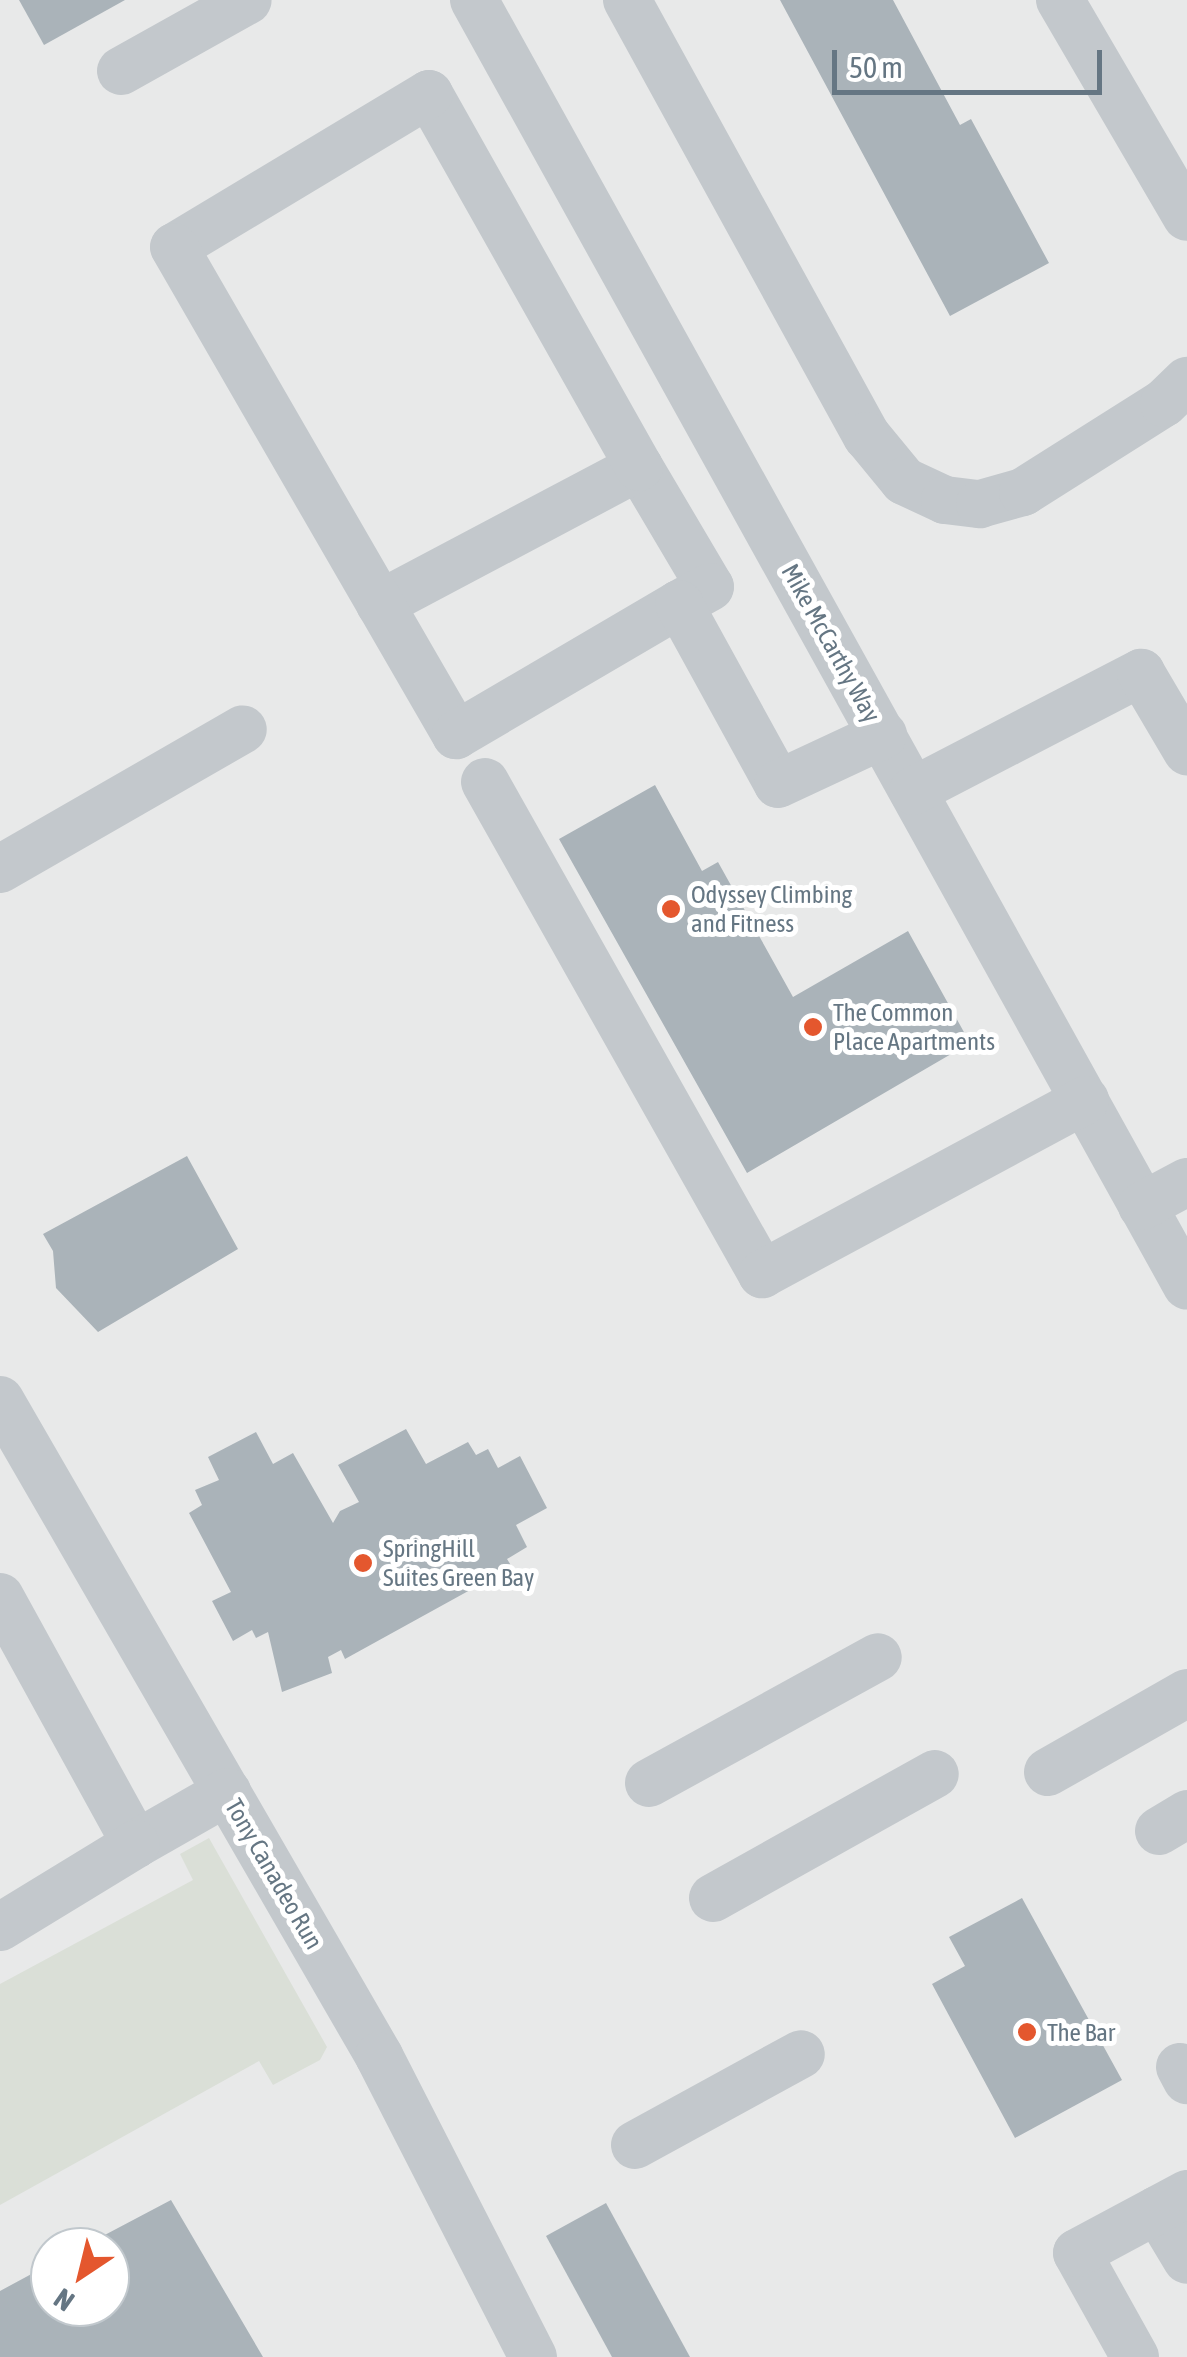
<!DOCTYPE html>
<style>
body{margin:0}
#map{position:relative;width:1187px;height:2357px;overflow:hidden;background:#fafaf8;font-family:"Asap Condensed",sans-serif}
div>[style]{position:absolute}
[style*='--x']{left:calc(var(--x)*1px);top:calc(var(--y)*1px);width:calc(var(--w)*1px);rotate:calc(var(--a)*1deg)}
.built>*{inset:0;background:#e8e9e9}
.green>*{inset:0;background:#dadfd7}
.building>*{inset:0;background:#aab3b9}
.minor>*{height:48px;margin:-24px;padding:0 24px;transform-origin:24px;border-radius:24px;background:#c3c8cc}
.dots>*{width:28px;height:28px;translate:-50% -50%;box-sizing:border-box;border:5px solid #fff;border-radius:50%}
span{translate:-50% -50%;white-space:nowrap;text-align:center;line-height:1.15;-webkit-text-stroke:10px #fff;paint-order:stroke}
.street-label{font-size:25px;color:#657683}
.poi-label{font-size:25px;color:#657683}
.left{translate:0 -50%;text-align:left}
.north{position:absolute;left:30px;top:2227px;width:100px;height:100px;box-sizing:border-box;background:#fff;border:2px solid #c1c8cd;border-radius:50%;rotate:215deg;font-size:28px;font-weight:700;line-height:40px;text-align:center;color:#657683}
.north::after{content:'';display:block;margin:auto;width:35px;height:45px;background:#e4572e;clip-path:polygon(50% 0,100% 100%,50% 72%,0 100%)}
.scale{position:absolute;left:832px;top:50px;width:270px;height:45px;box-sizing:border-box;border:5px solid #657683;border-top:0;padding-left:12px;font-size:30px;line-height:35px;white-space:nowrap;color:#657683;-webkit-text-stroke:8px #fff;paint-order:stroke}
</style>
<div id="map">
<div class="built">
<i style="clip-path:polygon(evenodd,0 0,1187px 0,1187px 2357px,0 2357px,0 0,50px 2247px,110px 2247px,110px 2307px,50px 2307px,50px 2247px)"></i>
</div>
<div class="green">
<i style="clip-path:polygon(209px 1838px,327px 2047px,320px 2060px,273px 2085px,259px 2061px,0 2205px,0 1984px,193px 1880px,180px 1854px)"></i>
</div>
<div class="building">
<i style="clip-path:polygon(19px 0,125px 0,44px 45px)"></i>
<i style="clip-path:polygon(780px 0,893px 0,960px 125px,971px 119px,1049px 263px,950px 316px)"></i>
<i style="clip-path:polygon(655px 785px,702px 871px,718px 862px,793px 997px,908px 931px,970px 1043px,747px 1173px,559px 839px)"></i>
<i style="clip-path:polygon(187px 1156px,238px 1249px,98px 1332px,56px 1288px,53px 1251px,43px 1234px)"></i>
<i style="clip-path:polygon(406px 1429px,426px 1464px,468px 1442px,476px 1455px,488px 1449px,498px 1468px,520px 1456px,547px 1508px,516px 1525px,527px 1547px,507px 1559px,512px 1567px,345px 1659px,341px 1650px,328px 1657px,332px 1673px,282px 1692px,268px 1632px,256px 1638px,252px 1630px,233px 1641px,212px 1601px,231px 1592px,189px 1513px,202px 1505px,195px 1490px,219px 1480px,208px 1457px,256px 1432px,273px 1464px,293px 1453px,333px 1523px,340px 1511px,359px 1502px,338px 1465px)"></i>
<i style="clip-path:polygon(1022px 1898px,1122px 2080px,1015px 2138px,932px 1984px,965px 1966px,949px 1937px)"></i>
<i style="clip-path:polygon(171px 2200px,263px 2357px,0 2357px,0 2291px,50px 2264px,50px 2307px,110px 2307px,110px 2247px,82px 2247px)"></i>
<i style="clip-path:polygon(606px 2203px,690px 2357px,612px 2357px,546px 2236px)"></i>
</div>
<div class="minor">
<i style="--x:474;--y:0;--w:1470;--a:60.99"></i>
<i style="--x:627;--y:0;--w:498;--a:61.2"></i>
<i style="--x:867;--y:436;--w:58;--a:50.6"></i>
<i style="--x:904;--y:481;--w:45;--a:24.9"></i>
<i style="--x:945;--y:500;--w:35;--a:7"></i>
<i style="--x:980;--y:504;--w:45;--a:-15.6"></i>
<i style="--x:1023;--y:492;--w:167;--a:-32.3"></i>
<i style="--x:1164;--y:403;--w:32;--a:-44"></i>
<i style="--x:1060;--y:0;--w:251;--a:59.7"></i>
<i style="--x:121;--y:71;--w:145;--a:-29.2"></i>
<i style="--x:639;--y:467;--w:139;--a:59.4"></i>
<i style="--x:710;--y:587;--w:35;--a:151"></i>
<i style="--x:380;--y:604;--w:293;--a:-27.9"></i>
<i style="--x:639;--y:467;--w:428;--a:-119.4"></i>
<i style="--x:429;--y:94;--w:297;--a:149"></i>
<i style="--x:174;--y:247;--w:564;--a:59.98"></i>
<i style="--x:456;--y:735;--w:259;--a:-30.4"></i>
<i style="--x:679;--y:604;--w:205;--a:61.2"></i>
<i style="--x:778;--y:784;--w:116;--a:-25"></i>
<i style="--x:485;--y:782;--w:565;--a:60.62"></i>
<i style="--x:762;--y:1274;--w:367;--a:-28.3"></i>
<i style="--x:913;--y:791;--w:257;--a:-27.4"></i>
<i style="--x:1141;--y:673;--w:91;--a:59.5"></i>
<i style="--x:0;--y:869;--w:280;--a:-29.9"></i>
<i style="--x:1142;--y:1206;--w:51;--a:-28.1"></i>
<i style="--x:0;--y:1400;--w:758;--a:59.98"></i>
<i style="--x:379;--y:2056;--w:338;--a:62.9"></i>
<i style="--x:0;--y:1597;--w:282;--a:61.2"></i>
<i style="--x:136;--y:1844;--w:105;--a:-29.7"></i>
<i style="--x:1048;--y:1772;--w:160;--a:-29.6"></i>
<i style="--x:649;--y:1783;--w:261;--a:-28.8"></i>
<i style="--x:1159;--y:1831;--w:33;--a:-31"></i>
<i style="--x:713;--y:1898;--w:254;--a:-29.2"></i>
<i style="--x:0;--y:1927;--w:159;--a:-31.4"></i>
<i style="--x:1180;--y:2067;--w:15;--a:62"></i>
<i style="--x:635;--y:2145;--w:189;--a:-28.7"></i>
<i style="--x:1157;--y:2210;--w:58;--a:59"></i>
<i style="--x:1135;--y:2357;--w:119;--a:-119.1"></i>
<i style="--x:1077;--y:2253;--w:125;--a:-28.2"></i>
</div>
<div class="dots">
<i style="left:671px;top:909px;background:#e4572e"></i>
<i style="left:813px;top:1027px;background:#e4572e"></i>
<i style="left:363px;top:1563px;background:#e4572e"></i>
<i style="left:1027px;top:2032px;background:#e4572e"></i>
</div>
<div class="street-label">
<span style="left:831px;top:643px;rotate:61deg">Mike McCarthy Way</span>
<span style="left:274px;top:1874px;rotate:60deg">Tony Canadeo Run</span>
</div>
<div class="poi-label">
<span class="left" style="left:691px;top:909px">Odyssey Climbing<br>and Fitness</span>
<span class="left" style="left:833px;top:1027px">The Common<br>Place Apartments</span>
<span class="left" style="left:383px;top:1563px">SpringHill<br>Suites Green Bay</span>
<span class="left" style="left:1047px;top:2032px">The Bar</span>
</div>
<div class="north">N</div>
<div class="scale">50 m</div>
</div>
